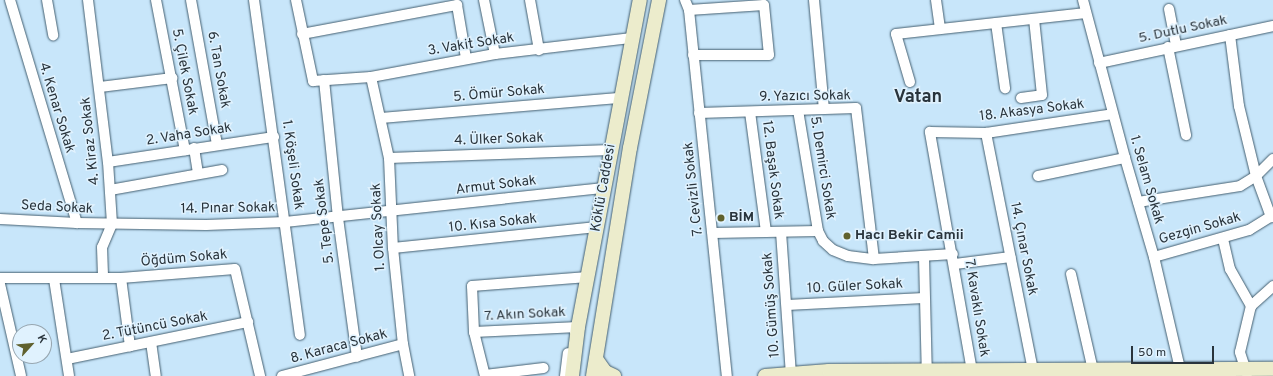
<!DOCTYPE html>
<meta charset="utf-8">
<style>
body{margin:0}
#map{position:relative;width:1273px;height:376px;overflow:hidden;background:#c8e6fa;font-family:Overpass,sans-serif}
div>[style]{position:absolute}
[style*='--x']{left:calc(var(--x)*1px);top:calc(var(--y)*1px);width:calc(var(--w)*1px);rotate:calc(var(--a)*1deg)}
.roads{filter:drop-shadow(0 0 1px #445f70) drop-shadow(0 0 1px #445f70)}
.minor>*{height:10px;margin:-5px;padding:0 5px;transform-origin:5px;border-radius:5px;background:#fff}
.secondary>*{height:14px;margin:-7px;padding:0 7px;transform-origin:7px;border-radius:7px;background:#ececcc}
.dots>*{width:11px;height:11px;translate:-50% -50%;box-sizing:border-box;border:2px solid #e0f2fe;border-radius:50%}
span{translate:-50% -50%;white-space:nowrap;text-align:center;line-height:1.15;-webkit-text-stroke:3px #e0f2fe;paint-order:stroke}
.street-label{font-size:14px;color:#29343c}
.poi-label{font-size:14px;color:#29343c;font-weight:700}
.left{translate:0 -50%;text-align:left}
.district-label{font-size:18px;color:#29343c;font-weight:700}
.north{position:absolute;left:12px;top:324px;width:40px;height:40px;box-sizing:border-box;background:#e0f2fe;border:1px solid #97a6b0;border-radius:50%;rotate:63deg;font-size:11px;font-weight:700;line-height:16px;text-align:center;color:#29343c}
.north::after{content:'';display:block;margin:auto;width:14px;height:18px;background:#60612e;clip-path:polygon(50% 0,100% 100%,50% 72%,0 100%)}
.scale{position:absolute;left:1131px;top:346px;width:83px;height:18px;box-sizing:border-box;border:2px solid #29343c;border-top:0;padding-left:5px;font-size:12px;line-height:14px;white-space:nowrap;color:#29343c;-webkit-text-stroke:3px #e0f2fe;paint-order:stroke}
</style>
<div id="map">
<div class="roads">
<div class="minor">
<i style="--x:10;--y:0;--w:233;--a:73.3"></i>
<i style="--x:47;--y:0;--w:36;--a:80"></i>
<i style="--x:88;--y:0;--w:163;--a:83"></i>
<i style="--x:108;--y:162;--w:62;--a:86.3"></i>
<i style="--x:112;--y:224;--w:25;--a:113"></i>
<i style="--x:102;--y:247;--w:31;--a:88"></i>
<i style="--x:156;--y:0;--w:153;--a:79.1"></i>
<i style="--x:191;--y:0;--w:146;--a:79.8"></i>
<i style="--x:254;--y:0;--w:338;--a:82.2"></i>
<i style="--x:296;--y:0;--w:83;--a:78.1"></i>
<i style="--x:313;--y:81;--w:58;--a:-3.9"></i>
<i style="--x:371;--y:77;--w:126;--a:-10.5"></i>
<i style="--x:495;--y:54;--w:138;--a:-6.7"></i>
<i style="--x:484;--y:0;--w:55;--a:78.5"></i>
<i style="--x:530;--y:0;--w:51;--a:79.8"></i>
<i style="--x:685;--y:0;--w:11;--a:68"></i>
<i style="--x:689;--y:10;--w:368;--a:84.1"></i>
<i style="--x:814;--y:0;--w:109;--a:84.8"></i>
<i style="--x:936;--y:0;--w:29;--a:82"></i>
<i style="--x:1083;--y:0;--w:163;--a:75.1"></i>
<i style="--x:1125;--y:158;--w:103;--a:73.7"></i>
<i style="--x:1154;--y:257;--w:115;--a:76.9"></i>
<i style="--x:1169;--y:9;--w:37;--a:79"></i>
<i style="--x:689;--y:10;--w:75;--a:-3.8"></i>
<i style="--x:764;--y:5;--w:50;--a:84.3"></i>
<i style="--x:769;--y:55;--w:76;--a:180"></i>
<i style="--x:996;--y:23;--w:66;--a:82.1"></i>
<i style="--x:302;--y:34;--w:158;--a:-10.6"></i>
<i style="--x:457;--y:5;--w:54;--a:80.4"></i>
<i style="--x:1230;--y:35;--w:72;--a:82.8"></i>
<i style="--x:1239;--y:106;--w:72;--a:76.3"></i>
<i style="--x:1256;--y:176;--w:44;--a:69.9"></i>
<i style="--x:1168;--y:47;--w:90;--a:78.4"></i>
<i style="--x:1099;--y:63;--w:178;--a:-12"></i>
<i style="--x:371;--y:77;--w:83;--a:77.5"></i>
<i style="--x:389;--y:158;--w:90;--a:87.5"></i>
<i style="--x:393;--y:248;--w:97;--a:84.1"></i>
<i style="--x:403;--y:344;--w:33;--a:79"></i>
<i style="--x:324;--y:80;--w:139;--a:84.2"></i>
<i style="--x:338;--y:218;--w:140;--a:82.2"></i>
<i style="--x:910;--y:82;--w:50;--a:-106.3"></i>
<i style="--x:896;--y:34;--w:191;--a:-6.3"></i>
<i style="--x:100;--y:87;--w:73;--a:-7.1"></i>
<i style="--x:1021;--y:98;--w:21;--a:-8"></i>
<i style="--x:1042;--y:95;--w:76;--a:-96"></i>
<i style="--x:798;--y:110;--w:123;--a:80.6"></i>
<i style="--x:750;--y:112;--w:121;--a:82.4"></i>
<i style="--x:699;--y:113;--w:157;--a:-1.8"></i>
<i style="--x:856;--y:108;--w:152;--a:83.2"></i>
<i style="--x:381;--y:118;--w:241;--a:-4.8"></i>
<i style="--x:986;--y:133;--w:242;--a:78.8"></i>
<i style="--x:194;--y:148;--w:26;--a:81"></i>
<i style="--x:389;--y:158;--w:221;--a:-2.1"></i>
<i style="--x:108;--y:162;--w:168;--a:-8.6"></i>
<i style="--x:1038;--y:176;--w:89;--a:-11.7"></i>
<i style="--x:110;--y:190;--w:114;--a:-10.1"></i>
<i style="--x:1138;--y:202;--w:103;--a:-8.9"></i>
<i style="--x:1240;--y:186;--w:19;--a:-32"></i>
<i style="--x:1256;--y:176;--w:24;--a:-45"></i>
<i style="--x:0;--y:219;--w:77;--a:3"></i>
<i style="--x:77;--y:223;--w:129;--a:0.9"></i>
<i style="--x:206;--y:225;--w:79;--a:-2.2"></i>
<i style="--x:285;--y:222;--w:321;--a:-6.1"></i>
<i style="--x:781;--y:232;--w:144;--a:86"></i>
<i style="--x:713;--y:233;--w:105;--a:-1.1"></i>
<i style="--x:818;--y:231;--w:11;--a:63"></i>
<i style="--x:823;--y:241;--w:13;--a:42"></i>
<i style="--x:833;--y:250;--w:16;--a:22"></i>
<i style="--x:848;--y:256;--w:26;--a:7"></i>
<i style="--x:874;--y:259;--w:79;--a:-3.6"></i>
<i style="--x:1223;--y:239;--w:31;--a:77"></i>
<i style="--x:1230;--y:269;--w:43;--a:60.4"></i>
<i style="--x:393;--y:248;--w:205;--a:-5.9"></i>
<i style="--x:924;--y:257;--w:119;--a:88.6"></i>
<i style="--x:1154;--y:257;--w:99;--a:-15.9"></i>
<i style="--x:1249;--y:230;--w:28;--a:-32"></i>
<i style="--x:955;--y:264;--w:56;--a:-7.1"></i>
<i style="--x:1071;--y:274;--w:98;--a:77.1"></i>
<i style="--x:0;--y:278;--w:121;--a:0"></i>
<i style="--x:121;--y:278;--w:114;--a:-4.5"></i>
<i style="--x:235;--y:269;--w:110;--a:76.8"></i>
<i style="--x:121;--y:278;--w:69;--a:82.5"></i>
<i style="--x:54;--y:279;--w:98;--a:81.2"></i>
<i style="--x:0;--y:284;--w:94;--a:77.1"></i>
<i style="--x:787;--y:305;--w:137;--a:-2.9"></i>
<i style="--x:474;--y:332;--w:104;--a:-2.8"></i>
<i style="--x:578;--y:327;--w:6;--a:121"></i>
<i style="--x:151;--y:342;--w:34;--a:82"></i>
<i style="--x:67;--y:359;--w:185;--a:-11.6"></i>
<i style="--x:972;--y:371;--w:243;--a:-100"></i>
<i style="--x:930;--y:132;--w:56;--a:1"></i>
<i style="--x:986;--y:133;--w:128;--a:-8.5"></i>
<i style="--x:1247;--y:374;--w:23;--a:-108"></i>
<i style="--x:1240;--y:352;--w:47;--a:-76.6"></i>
<i style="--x:1251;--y:306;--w:30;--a:-42"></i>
<i style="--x:485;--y:375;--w:59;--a:-6.8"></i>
<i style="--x:282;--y:376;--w:125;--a:-14.8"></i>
<i style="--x:485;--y:376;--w:45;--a:-104"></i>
<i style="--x:474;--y:332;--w:46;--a:-92.5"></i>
<i style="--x:472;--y:286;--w:116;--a:-4.4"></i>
<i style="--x:565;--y:376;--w:23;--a:-83"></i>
</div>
<div class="secondary">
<i style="--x:596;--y:359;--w:16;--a:55"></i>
<i style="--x:605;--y:372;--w:10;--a:24"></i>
<i style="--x:572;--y:376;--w:49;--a:-83"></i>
<i style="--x:578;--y:327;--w:333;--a:-79.3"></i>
<i style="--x:593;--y:376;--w:231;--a:-80.8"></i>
<i style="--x:630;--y:148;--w:151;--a:-78.9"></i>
<i style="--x:765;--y:376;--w:64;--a:-4.5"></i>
<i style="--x:829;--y:371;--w:444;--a:-0.3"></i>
</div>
</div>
<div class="dots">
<i style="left:721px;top:218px;background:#60612e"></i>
<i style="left:847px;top:236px;background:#60612e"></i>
</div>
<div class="street-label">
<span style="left:1183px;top:30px;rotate:-12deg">5. Dutlu Sokak</span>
<span style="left:471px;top:45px;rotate:-9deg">3. Vakit Sokak</span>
<span style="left:218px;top:70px;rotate:80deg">6. Tan Sokak</span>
<span style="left:184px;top:72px;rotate:79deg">5. Çilek Sokak</span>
<span style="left:499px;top:94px;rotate:-5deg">5. Ömür Sokak</span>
<span style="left:805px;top:97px;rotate:-1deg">9. Yazıcı Sokak</span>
<span style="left:56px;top:108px;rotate:73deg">4. Kenar Sokak</span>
<span style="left:1032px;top:111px;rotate:-7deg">18. Akasya Sokak</span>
<span style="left:189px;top:135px;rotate:-9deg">2. Vaha Sokak</span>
<span style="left:499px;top:140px;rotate:-2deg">4. Ülker Sokak</span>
<span style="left:91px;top:141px;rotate:-96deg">4. Kiraz Sokak</span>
<span style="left:292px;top:165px;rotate:82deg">1. Köşeli Sokak</span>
<span style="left:822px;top:168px;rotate:81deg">5. Demirci Sokak</span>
<span style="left:772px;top:170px;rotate:83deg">12. Başak Sokak</span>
<span style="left:1146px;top:180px;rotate:74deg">1. Selam Sokak</span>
<span style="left:496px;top:186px;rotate:-7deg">Armut Sokak</span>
<span style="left:604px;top:188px;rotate:-80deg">Köklü Caddesi</span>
<span style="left:694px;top:189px;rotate:-96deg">7. Cevizli Sokak</span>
<span style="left:57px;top:208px;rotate:3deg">Seda Sokak</span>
<span style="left:228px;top:209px;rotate:-1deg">14. Pınar Sokak</span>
<span style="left:325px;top:221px;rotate:-97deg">5. Tepe Sokak</span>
<span style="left:493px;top:224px;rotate:-6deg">10. Kısa Sokak</span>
<span style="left:379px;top:227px;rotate:-93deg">1. Olcay Sokak</span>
<span style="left:1200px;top:229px;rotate:-16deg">Gezgin Sokak</span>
<span style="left:1023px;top:249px;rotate:79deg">14. Çınar Sokak</span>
<span style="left:184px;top:259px;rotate:-5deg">Öğdüm Sokak</span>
<span style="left:855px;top:287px;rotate:-3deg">10. Güler Sokak</span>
<span style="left:772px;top:305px;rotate:-94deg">10. Gümüş Sokak</span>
<span style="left:976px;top:308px;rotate:81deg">7. Kavaklı Sokak</span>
<span style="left:525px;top:315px;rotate:-3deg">7. Akın Sokak</span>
<span style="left:155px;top:327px;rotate:-11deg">2. Tütüncü Sokak</span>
<span style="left:339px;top:347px;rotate:-15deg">8. Karaca Sokak</span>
</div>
<div class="poi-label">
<span class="left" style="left:729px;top:218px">BİM</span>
<span class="left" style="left:855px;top:236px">Hacı Bekir Camii</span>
</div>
<div class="district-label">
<span style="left:918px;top:98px">Vatan</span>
</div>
<div class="north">K</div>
<div class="scale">50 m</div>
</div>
